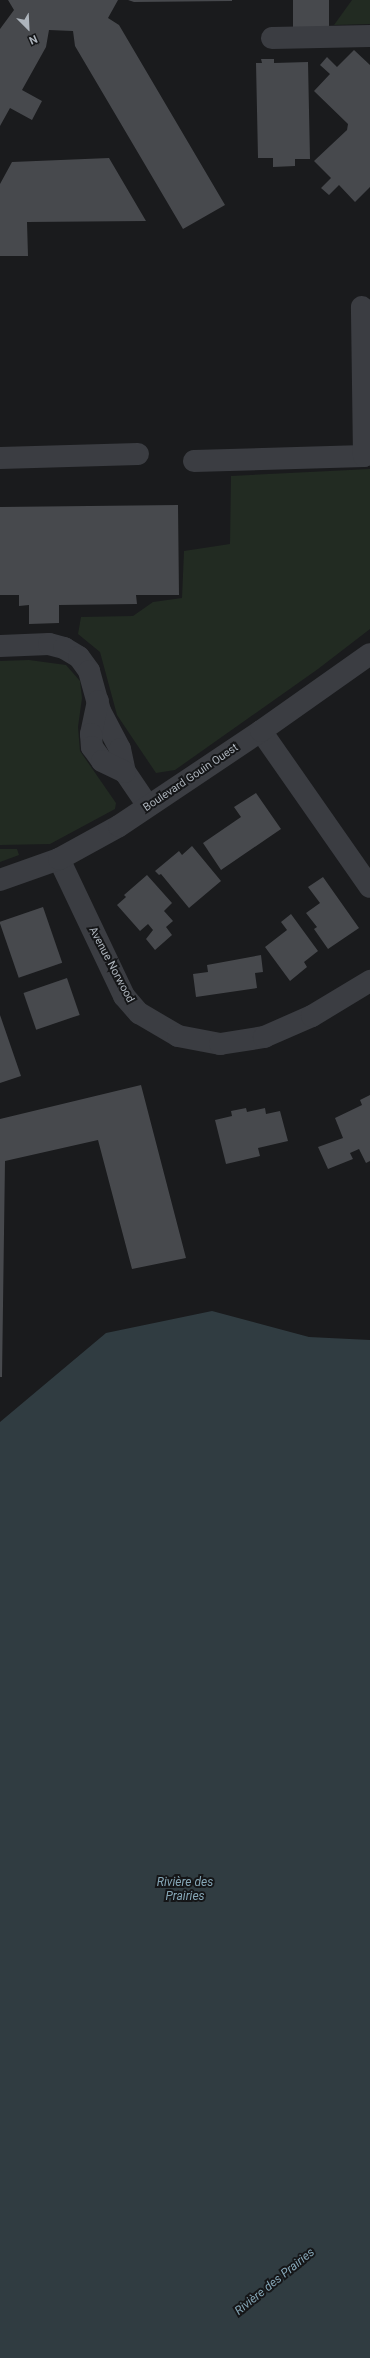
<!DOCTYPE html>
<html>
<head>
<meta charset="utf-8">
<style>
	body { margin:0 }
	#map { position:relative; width:370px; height:2358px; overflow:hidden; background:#1a1b1d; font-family:Roboto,sans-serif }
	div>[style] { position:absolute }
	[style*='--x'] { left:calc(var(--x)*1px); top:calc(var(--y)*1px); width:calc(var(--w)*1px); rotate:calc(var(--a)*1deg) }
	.green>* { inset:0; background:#222b22 }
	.water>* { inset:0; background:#303c41 }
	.building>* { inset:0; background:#47494d; transform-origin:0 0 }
	.minor>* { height:22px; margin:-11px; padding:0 11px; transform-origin:11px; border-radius:11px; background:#3b3d42 }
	span { translate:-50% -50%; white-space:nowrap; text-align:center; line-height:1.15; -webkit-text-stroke:4px #151618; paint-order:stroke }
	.street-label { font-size:11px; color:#adb4bc }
	.water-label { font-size:12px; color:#85a6b6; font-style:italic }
	.north { position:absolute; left:8px; top:8px; width:40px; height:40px; -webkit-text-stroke:3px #151618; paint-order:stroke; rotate:156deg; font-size:11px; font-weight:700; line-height:16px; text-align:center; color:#adb4bc }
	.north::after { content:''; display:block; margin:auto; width:14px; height:18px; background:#adb4bc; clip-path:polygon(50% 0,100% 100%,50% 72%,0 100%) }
</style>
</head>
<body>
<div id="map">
	<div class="green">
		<div style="clip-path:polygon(352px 0,370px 0,370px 24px,334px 25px)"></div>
		<div style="clip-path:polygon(370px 469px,370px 629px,318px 669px,175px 770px,156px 773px,117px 715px,100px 652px,78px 634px,81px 617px,133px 616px,153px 602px,182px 598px,184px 551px,230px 544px,231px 476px)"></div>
		<div style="clip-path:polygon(29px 660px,66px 665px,80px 681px,82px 698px,78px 727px,80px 751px,116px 803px,115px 809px,50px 844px,0 845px,0 661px)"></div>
		<div style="clip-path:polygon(0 849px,17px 849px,19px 855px,0 862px)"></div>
	</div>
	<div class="water">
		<div style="clip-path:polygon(212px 1311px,309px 1337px,370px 1340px,370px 2358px,0 2358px,0 1422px,106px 1333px)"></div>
	</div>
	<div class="building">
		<div style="clip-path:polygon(8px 0,118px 0,108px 18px,119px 25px,225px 205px,183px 229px,75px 46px,73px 31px,49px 30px,46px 47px,22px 90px,42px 101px,32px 120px,10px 108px,0 126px,0 29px,14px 10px)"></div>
		<div style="clip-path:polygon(128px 0,232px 0,232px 1px,134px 2px)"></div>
		<div style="left:293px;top:0;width:36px;height:27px"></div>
		<div style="clip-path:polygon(354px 50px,370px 65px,370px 187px,355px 202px,339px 185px,329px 195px,321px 188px,331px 178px,314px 161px,347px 130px,348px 124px,314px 91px,330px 74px,320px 65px,327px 57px,337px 67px)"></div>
		<div style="clip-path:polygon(261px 59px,274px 59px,274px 63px,308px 62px,310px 159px,295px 159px,295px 166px,273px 167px,273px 158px,258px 158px,256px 63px,262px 63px)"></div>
		<div style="clip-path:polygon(109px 158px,146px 221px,27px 222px,28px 256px,0 256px,0 184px,12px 162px)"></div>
		<div style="clip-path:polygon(178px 505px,179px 595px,136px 595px,137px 604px,59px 605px,59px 623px,29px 624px,29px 605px,19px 606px,19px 595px,0 595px,0 507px)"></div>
		<div style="clip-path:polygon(256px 793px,281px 829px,221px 870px,203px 843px,241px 817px,234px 807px)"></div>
		<div style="clip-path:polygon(192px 846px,221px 881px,189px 908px,161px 874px,159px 875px,155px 871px,179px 851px,182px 855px)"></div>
		<div style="clip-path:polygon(147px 875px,172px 903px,164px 911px,173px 921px,166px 927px,172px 935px,155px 950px,146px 939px,153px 930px,148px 924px,140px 931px,117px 905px,126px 897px,124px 895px)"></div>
		<div style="clip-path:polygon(323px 877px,359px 928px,328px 949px,314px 929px,317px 927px,306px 913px,320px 903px,308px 887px)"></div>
		<div style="left:43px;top:907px;width:59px;height:46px;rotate:71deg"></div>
		<div style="clip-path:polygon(291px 914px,318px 951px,304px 962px,307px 967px,290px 981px,265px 947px,287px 930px,281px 922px)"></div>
		<div style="clip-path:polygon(261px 955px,263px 972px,255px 973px,257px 988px,196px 997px,193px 974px,208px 972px,207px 965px)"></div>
		<div style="left:67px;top:978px;width:39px;height:46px;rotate:71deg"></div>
		<div style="clip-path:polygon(0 1015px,21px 1076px,0 1083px)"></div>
		<div style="clip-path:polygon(141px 1085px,186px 1258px,132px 1269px,98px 1140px,5px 1161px,2px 1377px,0 1377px,0 1119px)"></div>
		<div style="clip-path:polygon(370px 1095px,370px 1161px,366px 1163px,359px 1149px,350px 1153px,353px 1159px,328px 1169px,318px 1147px,343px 1138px,335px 1118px,362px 1105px,360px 1100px)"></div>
		<div style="clip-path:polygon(246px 1108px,247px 1112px,265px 1108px,266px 1114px,280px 1111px,288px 1141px,258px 1148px,260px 1156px,226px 1164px,215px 1120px,232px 1116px,231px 1111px)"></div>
	</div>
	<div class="minor">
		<div style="--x:272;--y:38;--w:98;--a:-1.2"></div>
		<div style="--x:0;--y:458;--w:138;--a:-1.7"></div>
		<div style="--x:194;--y:461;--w:170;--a:-1.7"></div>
		<div style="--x:364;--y:456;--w:149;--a:-90.8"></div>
		<div style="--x:0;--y:646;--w:49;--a:-2.3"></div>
		<div style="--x:49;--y:644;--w:16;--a:15"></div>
		<div style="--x:64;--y:648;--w:17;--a:31"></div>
		<div style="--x:79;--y:657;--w:17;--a:54"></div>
		<div style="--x:89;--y:671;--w:41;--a:74.6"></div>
		<div style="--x:100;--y:711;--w:43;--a:62.2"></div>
		<div style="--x:120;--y:749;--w:24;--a:78"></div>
		<div style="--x:125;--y:772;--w:41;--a:55.9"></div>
		<div style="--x:98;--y:701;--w:34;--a:102"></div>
		<div style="--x:91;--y:734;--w:13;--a:86"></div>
		<div style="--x:92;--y:747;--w:17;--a:54"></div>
		<div style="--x:102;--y:761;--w:25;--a:26"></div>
		<div style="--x:261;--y:731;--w:190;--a:55.1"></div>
		<div style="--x:59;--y:859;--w:152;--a:64.6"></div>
		<div style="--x:124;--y:996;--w:23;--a:49"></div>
		<div style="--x:139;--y:1013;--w:45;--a:30.5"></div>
		<div style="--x:178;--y:1036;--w:43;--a:10.8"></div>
		<div style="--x:220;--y:1044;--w:45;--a:-9"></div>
		<div style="--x:264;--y:1037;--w:52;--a:-23.6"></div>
		<div style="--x:312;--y:1016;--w:68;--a:-31.1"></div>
		<div style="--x:0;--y:880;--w:63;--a:-19.6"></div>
		<div style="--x:59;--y:859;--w:68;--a:-28.8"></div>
		<div style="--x:119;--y:826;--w:171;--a:-33.8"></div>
		<div style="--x:261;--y:731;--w:133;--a:-35.2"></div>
	</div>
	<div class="street-label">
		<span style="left:191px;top:778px;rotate:-34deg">Boulevard Gouin Ouest</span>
		<span style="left:111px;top:965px;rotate:62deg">Avenue Norwood</span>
	</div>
	<div class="water-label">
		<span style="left:185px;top:1890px">Rivière des<br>Prairies</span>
		<span style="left:275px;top:2282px;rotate:-39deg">Rivière des Prairies</span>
	</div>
	<div class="north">N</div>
</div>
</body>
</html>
